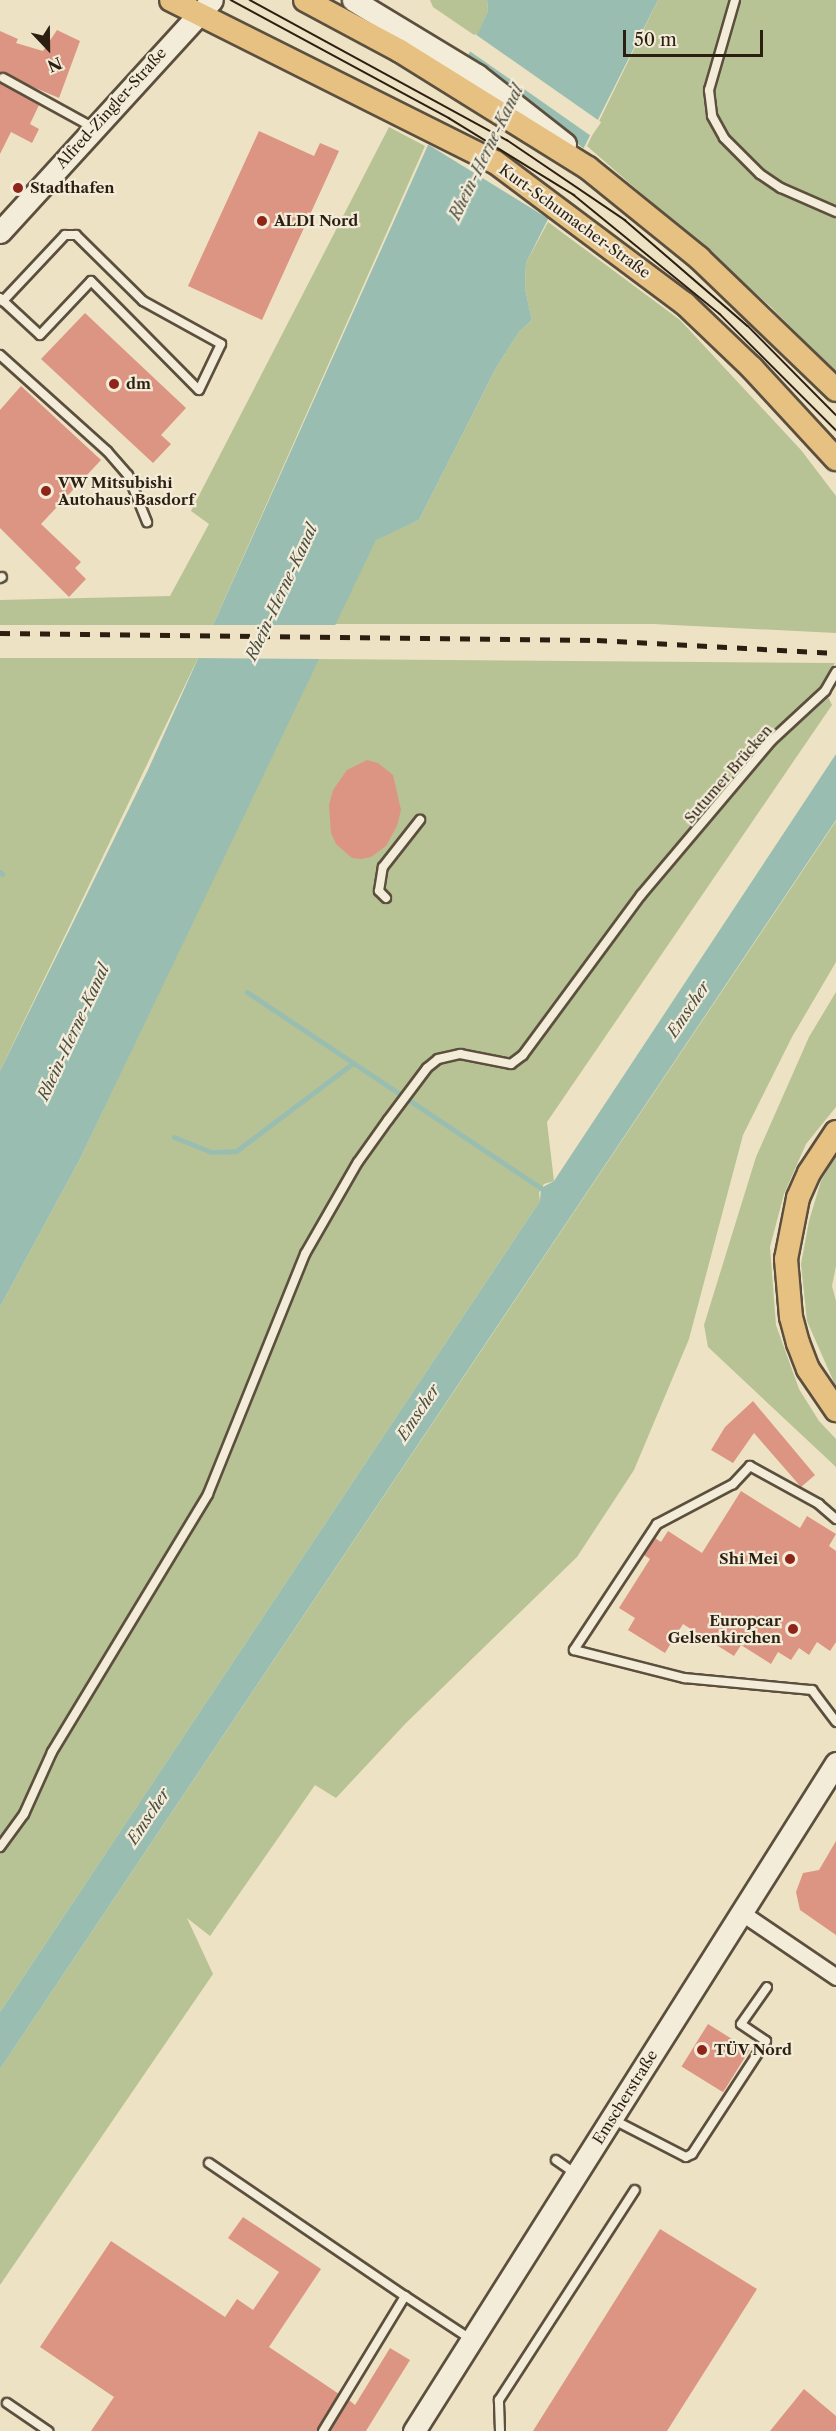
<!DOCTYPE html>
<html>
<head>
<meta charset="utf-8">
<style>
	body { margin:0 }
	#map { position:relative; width:836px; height:2431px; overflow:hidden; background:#ede2c3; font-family:"Libre Caslon Text",serif }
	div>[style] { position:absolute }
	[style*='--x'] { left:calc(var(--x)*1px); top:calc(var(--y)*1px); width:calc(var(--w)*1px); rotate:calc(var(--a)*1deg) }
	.green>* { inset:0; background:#b7c394 }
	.water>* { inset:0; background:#99beb1 }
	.pier>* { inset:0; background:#ede2c3; transform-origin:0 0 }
	.stream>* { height:5px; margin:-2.5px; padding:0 2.5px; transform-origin:2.5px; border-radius:2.5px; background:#99beb1 }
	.building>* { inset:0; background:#dd9583; transform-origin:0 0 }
	.roads { filter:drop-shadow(2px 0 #5c4f3e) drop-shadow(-2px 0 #5c4f3e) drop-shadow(0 2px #5c4f3e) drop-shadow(0 -2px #5c4f3e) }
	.lane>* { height:8px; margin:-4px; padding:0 4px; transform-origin:4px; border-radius:4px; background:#f3ecd8 }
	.street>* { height:15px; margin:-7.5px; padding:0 7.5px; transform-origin:7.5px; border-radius:7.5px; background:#f3ecd8 }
	.secondary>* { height:21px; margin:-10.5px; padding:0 10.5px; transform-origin:10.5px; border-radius:10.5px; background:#f3ecd8 }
	.primary>* { height:22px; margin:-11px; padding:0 11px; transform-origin:11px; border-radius:11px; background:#e6c182 }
	.tram>* { height:1.5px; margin:-0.75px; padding:0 0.75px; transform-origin:0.75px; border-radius:0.75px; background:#2c1e11 }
	.rail>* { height:4.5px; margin-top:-2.25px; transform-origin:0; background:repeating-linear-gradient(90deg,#2c1e11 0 10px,transparent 0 20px) }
	.dots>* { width:16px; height:16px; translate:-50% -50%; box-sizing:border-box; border:3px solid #f3ecd8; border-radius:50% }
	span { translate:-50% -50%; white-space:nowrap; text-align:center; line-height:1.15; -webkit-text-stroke:4.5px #f3ecd8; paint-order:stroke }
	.street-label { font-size:15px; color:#2c1e11 }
	.poi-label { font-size:15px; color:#2c1e11; font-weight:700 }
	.left { translate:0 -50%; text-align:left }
	.right { translate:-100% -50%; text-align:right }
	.water-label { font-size:16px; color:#4d4e41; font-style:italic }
	.north { position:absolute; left:18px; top:18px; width:60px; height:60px; -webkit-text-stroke:4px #f3ecd8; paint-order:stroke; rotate:158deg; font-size:16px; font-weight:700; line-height:24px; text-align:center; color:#2c1e11 }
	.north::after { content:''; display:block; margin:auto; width:21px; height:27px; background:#2c1e11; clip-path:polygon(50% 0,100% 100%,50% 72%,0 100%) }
	.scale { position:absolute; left:623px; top:30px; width:140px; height:27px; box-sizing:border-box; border:3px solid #2c1e11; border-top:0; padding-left:8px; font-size:18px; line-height:21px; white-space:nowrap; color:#2c1e11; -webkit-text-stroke:4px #f3ecd8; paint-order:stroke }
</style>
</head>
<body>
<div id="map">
	<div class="green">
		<div style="clip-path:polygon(430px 0,487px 0,488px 11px,477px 37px,433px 7px)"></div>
		<div style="clip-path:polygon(658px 0,836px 0,836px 373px,770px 306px,587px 146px)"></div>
		<div style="clip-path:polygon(389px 127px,425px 146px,213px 625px,0 625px,0 600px,170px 596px,209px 524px,191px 511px)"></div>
		<div style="clip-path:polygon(548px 222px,680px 320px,801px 450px,836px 496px,836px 633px,653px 624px,334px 624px,376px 539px,419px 520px,496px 368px,519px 332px,532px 320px,525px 289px,526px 263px)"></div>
		<div style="clip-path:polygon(0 658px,198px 658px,0 1071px)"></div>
		<div style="clip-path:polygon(317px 659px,835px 663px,823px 686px,832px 705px,547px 1122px,554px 1181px,544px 1184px,539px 1193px,540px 1201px,0 2012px,0 1307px,80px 1159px)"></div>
		<div style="clip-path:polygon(836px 821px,836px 962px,792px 1037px,743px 1135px,689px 1339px,634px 1470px,577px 1557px,406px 1723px,336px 1798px,315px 1785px,210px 1936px,187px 1918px,213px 1974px,0 2285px,0 2069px)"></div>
		<div style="clip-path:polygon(836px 992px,836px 1107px,806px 1144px,784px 1194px,770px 1247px,776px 1325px,799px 1389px,819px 1421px,836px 1439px,836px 1467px,708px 1347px,704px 1325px,756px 1157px,809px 1037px)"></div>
		<div style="clip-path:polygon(836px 1155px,836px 1266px,832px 1286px,836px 1301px,836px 1387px,807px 1321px,801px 1264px,809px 1221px,821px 1181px)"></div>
	</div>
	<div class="water">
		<div style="clip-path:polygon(487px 0,658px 0,526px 263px,525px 289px,532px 320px,519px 332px,496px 368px,419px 520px,376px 540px,80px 1159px,0 1307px,0 1071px,148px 770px,488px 11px)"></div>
		<div style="clip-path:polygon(836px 754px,836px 820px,0 2069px,0 2012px,540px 1201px,541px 1188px,554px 1181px)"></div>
	</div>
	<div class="pier">
		<div style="left:475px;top:34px;width:154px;height:17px;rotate:35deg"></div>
		<div style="clip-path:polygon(465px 56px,587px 151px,552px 221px,424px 142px)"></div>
		<div style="clip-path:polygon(210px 625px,337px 625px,321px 659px,195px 658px)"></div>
	</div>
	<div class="stream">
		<div style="--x:0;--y:872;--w:3;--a:45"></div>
		<div style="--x:247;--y:992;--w:353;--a:33.7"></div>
		<div style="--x:174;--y:1137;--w:40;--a:22"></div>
		<div style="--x:211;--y:1152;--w:25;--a:-2"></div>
		<div style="--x:236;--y:1151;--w:146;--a:-36.9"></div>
	</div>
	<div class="building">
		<div style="clip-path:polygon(57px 30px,80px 41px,59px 98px,0 73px,0 31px,18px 39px,16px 43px,43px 51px)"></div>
		<div style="clip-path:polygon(0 83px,39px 105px,30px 124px,39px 129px,32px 143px,11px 132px,0 154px)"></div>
		<div style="clip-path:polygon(259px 131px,314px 156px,320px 143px,339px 151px,262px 320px,188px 286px)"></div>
		<div style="clip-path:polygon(85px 313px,186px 408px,161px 435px,171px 444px,153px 463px,41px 359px)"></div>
		<div style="clip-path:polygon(21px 386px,101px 460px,41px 524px,81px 562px,75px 568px,86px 579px,69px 597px,0 528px,0 410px)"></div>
		<div style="clip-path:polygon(367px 760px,378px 763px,393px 775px,401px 810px,397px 826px,386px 846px,371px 857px,361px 859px,352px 858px,336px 844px,331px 833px,329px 805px,333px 790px,347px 770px)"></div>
		<div style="clip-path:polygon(753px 1401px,815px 1475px,801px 1487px,754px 1433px,733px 1463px,711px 1450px,725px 1427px)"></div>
		<div style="clip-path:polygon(741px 1491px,800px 1528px,807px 1516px,836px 1534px,829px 1546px,836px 1551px,836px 1642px,830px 1651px,817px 1642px,809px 1655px,799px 1648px,791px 1660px,778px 1652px,771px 1664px,741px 1645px,734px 1656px,683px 1624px,665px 1653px,628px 1630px,635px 1618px,619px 1608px,650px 1559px,644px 1555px,655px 1538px,661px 1542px,668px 1531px,702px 1553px)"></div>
		<div style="clip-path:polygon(836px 1841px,836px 1935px,800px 1910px,796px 1892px,803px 1873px,819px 1870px)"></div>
		<div style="left:708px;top:2024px;width:49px;height:50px;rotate:32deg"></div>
		<div style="clip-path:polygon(243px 2217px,321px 2269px,269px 2347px,339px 2394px,317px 2431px,91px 2431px,114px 2397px,40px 2347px,111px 2241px,225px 2317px,237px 2299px,253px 2310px,279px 2272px,228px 2238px)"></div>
		<div style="clip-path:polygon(660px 2229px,757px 2289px,667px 2431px,533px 2431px)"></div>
		<div style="clip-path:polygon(390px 2348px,410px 2360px,366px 2431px,330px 2431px,349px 2400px,355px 2405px)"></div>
		<div style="clip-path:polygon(804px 2389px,836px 2416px,836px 2431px,770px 2431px)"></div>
	</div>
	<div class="roads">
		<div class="lane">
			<div style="--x:735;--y:0;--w:94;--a:106.1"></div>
			<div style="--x:709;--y:90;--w:26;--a:83"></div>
			<div style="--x:712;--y:116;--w:25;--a:61"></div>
			<div style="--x:724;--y:138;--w:51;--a:45"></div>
			<div style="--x:760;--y:174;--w:25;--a:34"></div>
			<div style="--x:781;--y:188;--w:60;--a:23.6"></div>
			<div style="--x:3;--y:78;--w:102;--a:28.8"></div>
			<div style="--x:0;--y:298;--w:54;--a:42.8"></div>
			<div style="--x:40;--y:335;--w:74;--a:-46.6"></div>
			<div style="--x:91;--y:281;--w:153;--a:45.3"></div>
			<div style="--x:199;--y:390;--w:51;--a:-64.4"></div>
			<div style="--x:221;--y:344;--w:89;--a:-151.1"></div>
			<div style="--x:143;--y:301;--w:94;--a:-135.4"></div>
			<div style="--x:76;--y:235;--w:11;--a:180"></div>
			<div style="--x:65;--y:235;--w:91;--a:133.2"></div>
			<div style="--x:0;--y:355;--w:144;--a:41.9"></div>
			<div style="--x:107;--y:451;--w:32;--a:49"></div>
			<div style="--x:128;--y:475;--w:51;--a:68"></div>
			<div style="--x:0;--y:578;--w:2;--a:-27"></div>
			<div style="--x:386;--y:898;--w:10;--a:-135"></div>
			<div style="--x:379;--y:891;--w:24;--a:-81"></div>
			<div style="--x:383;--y:867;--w:60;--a:-51.8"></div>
			<div style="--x:836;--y:1519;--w:23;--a:-139"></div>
			<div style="--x:819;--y:1504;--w:79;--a:-151.2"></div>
			<div style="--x:750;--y:1466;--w:25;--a:133"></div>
			<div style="--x:733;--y:1484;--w:86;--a:152.2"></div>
			<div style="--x:657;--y:1524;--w:151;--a:123.4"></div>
			<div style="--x:574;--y:1650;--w:114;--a:14.3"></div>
			<div style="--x:684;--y:1678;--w:129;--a:5.4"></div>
			<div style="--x:812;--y:1690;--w:40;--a:53"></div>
			<div style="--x:0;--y:1847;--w:41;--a:-54"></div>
			<div style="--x:24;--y:1814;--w:68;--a:-65.7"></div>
			<div style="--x:52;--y:1752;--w:301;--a:-58.8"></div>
			<div style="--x:208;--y:1494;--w:259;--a:-68"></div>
			<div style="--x:305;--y:1254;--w:106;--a:-60.1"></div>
			<div style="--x:358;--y:1162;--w:52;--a:-54.5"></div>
			<div style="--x:388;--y:1120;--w:65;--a:-53.1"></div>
			<div style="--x:427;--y:1068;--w:14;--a:-39"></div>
			<div style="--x:438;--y:1059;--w:23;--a:-13"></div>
			<div style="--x:460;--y:1054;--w:52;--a:11.1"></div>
			<div style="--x:511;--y:1064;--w:15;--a:-37"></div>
			<div style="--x:523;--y:1055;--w:199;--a:-53.6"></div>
			<div style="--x:641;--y:895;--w:202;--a:-49.8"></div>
			<div style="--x:771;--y:741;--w:74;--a:-42.8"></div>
			<div style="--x:825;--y:691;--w:22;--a:-60"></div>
			<div style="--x:612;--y:2119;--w:83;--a:27.2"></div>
			<div style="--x:686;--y:2157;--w:7;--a:-27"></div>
			<div style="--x:692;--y:2154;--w:135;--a:-56.8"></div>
			<div style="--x:766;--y:2041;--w:30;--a:-146"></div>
			<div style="--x:741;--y:2024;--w:45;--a:-54.9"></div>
			<div style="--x:556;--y:2160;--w:24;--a:35"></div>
			<div style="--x:209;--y:2163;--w:237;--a:34.2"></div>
			<div style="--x:7;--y:2403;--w:50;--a:34.3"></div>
			<div style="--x:323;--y:2431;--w:158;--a:-58.7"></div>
			<div style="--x:405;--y:2296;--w:77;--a:33.3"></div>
			<div style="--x:500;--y:2431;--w:31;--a:-92"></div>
			<div style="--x:499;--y:2400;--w:250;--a:-57.1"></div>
		</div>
		<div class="street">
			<div style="--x:742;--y:1913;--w:114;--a:34.2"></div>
		</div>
		<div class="secondary">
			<div style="--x:353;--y:0;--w:145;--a:31.2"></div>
			<div style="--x:477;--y:75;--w:112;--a:38.1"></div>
			<div style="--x:0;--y:232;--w:314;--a:-47.6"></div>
			<div style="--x:414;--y:2431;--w:790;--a:-57.72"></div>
		</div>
		<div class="primary">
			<div style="--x:171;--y:0;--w:362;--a:26.6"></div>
			<div style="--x:495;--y:162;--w:237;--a:36.8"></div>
			<div style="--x:685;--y:304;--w:93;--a:43.7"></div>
			<div style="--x:752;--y:368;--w:124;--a:47.3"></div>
			<div style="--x:305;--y:0;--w:108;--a:28.2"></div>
			<div style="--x:400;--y:51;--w:221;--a:31.9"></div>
			<div style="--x:588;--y:168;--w:143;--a:39"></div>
			<div style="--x:699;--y:258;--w:190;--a:43.9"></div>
			<div style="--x:836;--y:1132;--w:49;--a:123.4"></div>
			<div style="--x:809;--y:1173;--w:27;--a:114"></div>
			<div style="--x:798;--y:1198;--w:62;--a:101.1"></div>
			<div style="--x:786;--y:1259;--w:58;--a:85.1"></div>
			<div style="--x:791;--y:1317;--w:27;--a:75"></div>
			<div style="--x:798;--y:1343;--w:28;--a:69"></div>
			<div style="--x:808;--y:1369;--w:50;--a:55.7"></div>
		</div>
	</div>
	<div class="tram">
		<div style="--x:231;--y:0;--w:248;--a:28.4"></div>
		<div style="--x:449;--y:118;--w:147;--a:31.6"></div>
		<div style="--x:574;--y:195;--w:188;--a:39.2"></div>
		<div style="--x:720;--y:314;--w:164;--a:45"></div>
		<div style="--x:250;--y:0;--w:293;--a:28.6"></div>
		<div style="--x:507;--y:140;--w:143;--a:34.1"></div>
		<div style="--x:625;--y:220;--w:162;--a:40.8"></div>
		<div style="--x:748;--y:326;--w:125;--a:45.3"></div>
	</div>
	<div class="rail">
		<div style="--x:0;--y:633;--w:597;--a:0.67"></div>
		<div style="--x:597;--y:640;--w:239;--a:3.1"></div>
	</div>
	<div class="dots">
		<div style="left:18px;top:188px;background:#8f2418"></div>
		<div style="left:262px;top:221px;background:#8f2418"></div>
		<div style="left:114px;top:384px;background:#8f2418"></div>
		<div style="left:46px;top:491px;background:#8f2418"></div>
		<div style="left:790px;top:1559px;background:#8f2418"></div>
		<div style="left:793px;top:1629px;background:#8f2418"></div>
		<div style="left:702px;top:2050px;background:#8f2418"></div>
	</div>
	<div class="street-label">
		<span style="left:111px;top:108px;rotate:-48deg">Alfred-Zingler-Straße</span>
		<span style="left:575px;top:221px;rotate:36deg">Kurt-Schumacher-Straße</span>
		<span style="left:728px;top:774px;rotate:-49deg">Sutumer Brücken</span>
		<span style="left:625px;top:2097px;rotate:-58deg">Emscherstraße</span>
	</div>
	<div class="poi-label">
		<span class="left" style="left:30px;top:188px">Stadthafen</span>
		<span class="left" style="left:274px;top:221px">ALDI Nord</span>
		<span class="left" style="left:126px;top:384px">dm</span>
		<span class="left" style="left:58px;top:491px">VW Mitsubishi<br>Autohaus Basdorf</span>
		<span class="right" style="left:778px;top:1559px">Shi Mei</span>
		<span class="right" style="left:781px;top:1629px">Europcar<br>Gelsenkirchen</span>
		<span class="left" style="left:714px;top:2050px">TÜV Nord</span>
	</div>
	<div class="water-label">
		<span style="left:486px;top:152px;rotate:-64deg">Rhein-Herne-Kanal</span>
		<span style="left:281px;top:592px;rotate:-65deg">Rhein-Herne-Kanal</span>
		<span style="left:688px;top:1009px;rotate:-56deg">Emscher</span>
		<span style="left:73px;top:1032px;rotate:-65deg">Rhein-Herne-Kanal</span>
		<span style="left:418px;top:1412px;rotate:-56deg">Emscher</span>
		<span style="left:148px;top:1816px;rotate:-56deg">Emscher</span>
	</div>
	<div class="north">N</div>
	<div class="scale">50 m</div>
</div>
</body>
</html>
